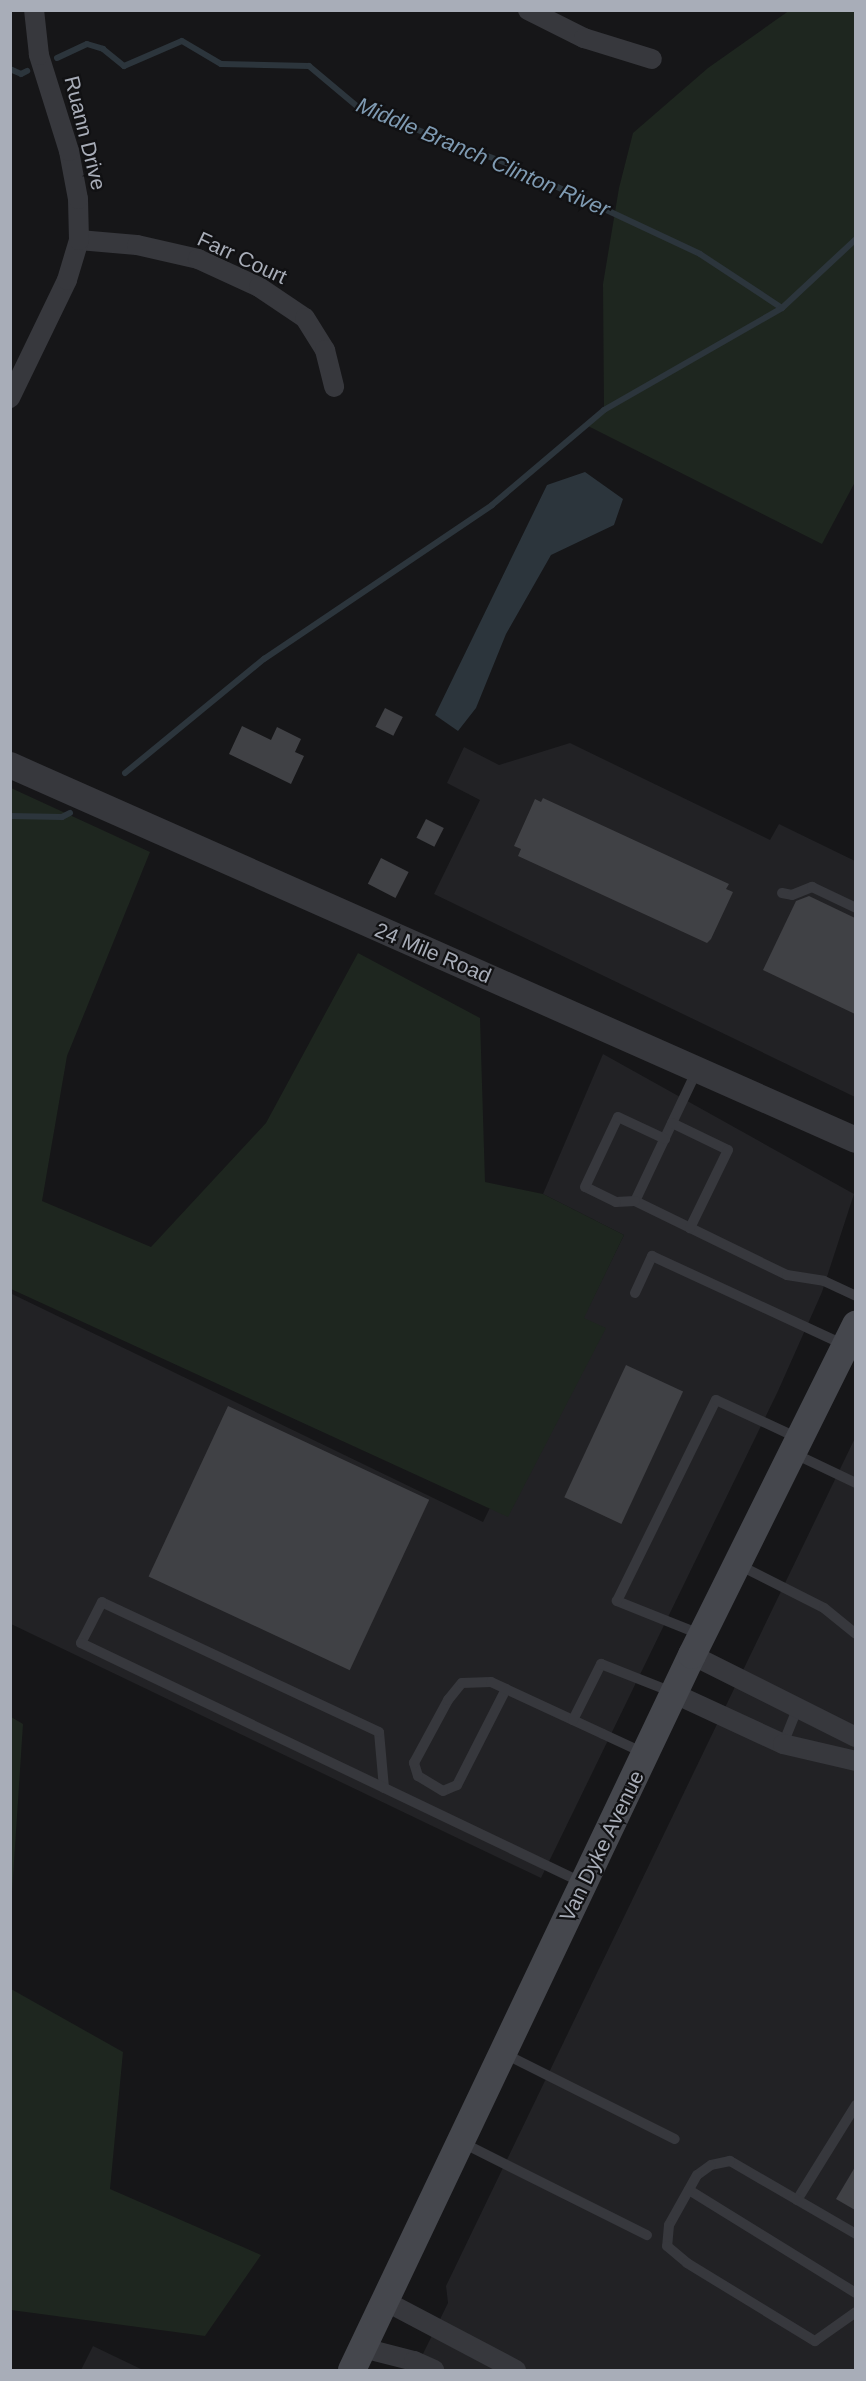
<!DOCTYPE html>
<html>
<head>
<meta charset="utf-8">
<style>
	body { margin:0 }
	#map { position:relative; width:866px; height:2381px; overflow:hidden; background:#161618; font-family:Helvetica,sans-serif }
	div>[style] { position:absolute }
	[style*='--x'] { left:calc(var(--x)*1px); top:calc(var(--y)*1px); width:calc(var(--w)*1px); rotate:calc(var(--a)*1deg) }
	.built>* { inset:0; background:#222225 }
	.green>* { inset:0; background:#1e261f }
	.water>* { inset:0; background:#2c353c }
	.stream>* { height:6px; margin:-3px; padding:0 3px; transform-origin:3px; border-radius:3px; background:#2c353c }
	.building>* { inset:0; background:#404145; transform-origin:0 0 }
	.service>* { height:10px; margin:-5px; padding:0 5px; transform-origin:5px; border-radius:5px; background:#37383d }
	.minor>* { height:20px; margin:-10px; padding:0 10px; transform-origin:10px; border-radius:10px; background:#37383d }
	.tertiary>* { height:26px; margin:-13px; padding:0 13px; transform-origin:13px; border-radius:13px; background:#37383d }
	.secondary>* { height:28px; margin:-14px; padding:0 14px; transform-origin:14px; border-radius:14px; background:#45474d }
	span { translate:-50% -50%; white-space:nowrap; text-align:center; line-height:1.15; -webkit-text-stroke:4.5px #111113; paint-order:stroke }
	.street-label { font-size:21px; color:#a8adb8 }
	.water-label { font-size:22px; color:#7f9bb3; font-style:italic }
	.frame { position:absolute; inset:0; border:12px solid #a8adb8; pointer-events:none }
</style>
</head>
<body>
<div id="map">
	<div class="built">
		<div style="clip-path:polygon(570px 743px,770px 840px,779px 824px,855px 861px,855px 1097px,434px 894px,480px 800px,447px 783px,464px 747px,499px 765px)"></div>
		<div style="clip-path:polygon(603px 1054px,854px 1194px,822px 1292px,778px 1391px,541px 1878px,11px 1624px,10px 1293px,483px 1522px,624px 1235px,543px 1194px)"></div>
		<div style="clip-path:polygon(855px 1438px,855px 2370px,415px 2370px,448px 2303px,446px 2286px)"></div>
		<div style="clip-path:polygon(93px 2346px,143px 2370px,81px 2370px)"></div>
	</div>
	<div class="green">
		<div style="clip-path:polygon(790px 10px,855px 11px,855px 482px,822px 544px,586px 425px,604px 410px,603px 284px,619px 188px,633px 133px,708px 68px)"></div>
		<div style="clip-path:polygon(11px 788px,150px 852px,67px 1056px,42px 1201px,151px 1247px,266px 1123px,358px 953px,480px 1018px,485px 1182px,543px 1194px,624px 1235px,584px 1318px,606px 1328px,508px 1517px,11px 1289px)"></div>
		<div style="clip-path:polygon(11px 1717px,23px 1724px,11px 1908px)"></div>
		<div style="clip-path:polygon(11px 1989px,123px 2052px,110px 2189px,261px 2255px,205px 2336px,11px 2310px)"></div>
	</div>
	<div class="water">
		<div style="clip-path:polygon(585px 472px,623px 499px,614px 525px,551px 555px,506px 634px,476px 708px,458px 731px,435px 715px,547px 485px)"></div>
	</div>
	<div class="stream">
		<div style="--x:57;--y:58;--w:33;--a:-25"></div>
		<div style="--x:87;--y:44;--w:17;--a:17"></div>
		<div style="--x:103;--y:49;--w:27;--a:39"></div>
		<div style="--x:124;--y:66;--w:63;--a:-23.3"></div>
		<div style="--x:182;--y:41;--w:45;--a:30.5"></div>
		<div style="--x:221;--y:64;--w:88;--a:1.3"></div>
		<div style="--x:309;--y:66;--w:65;--a:40"></div>
		<div style="--x:359;--y:108;--w:157;--a:20.5"></div>
		<div style="--x:506;--y:163;--w:214;--a:25.1"></div>
		<div style="--x:700;--y:254;--w:98;--a:33.4"></div>
		<div style="--x:10;--y:69;--w:12;--a:24"></div>
		<div style="--x:21;--y:74;--w:7;--a:-27"></div>
		<div style="--x:125;--y:773;--w:180;--a:-39.4"></div>
		<div style="--x:264;--y:659;--w:275;--a:-34"></div>
		<div style="--x:492;--y:505;--w:147;--a:-40.3"></div>
		<div style="--x:604;--y:410;--w:205;--a:-29.8"></div>
		<div style="--x:782;--y:308;--w:101;--a:-43"></div>
		<div style="--x:10;--y:816;--w:52;--a:1.1"></div>
		<div style="--x:62;--y:817;--w:9;--a:-27"></div>
	</div>
	<div class="building">
		<div style="left:385px;top:708px;width:20px;height:21px;rotate:27deg"></div>
		<div style="clip-path:polygon(242px 726px,271px 740px,277px 727px,301px 739px,295px 752px,304px 756px,291px 784px,229px 754px)"></div>
		<div style="clip-path:polygon(543px 798px,729px 884px,726px 889px,733px 892px,711px 939px,707px 943px,518px 856px,521px 849px,514px 846px,535px 799px,541px 802px)"></div>
		<div style="left:426px;top:819px;width:20px;height:21px;rotate:27deg"></div>
		<div style="left:381px;top:858px;width:31px;height:29px;rotate:27deg"></div>
		<div style="clip-path:polygon(809px 896px,855px 918px,855px 1014px,763px 970px,796px 901px)"></div>
		<div style="left:626px;top:1365px;width:63px;height:146px;rotate:25deg"></div>
		<div style="left:228px;top:1406px;width:222px;height:188px;rotate:25deg"></div>
		<div style="clip-path:polygon(855px 2167px,855px 2210px,836px 2199px)"></div>
	</div>
	<div class="service">
		<div style="--x:782;--y:893;--w:10;--a:11"></div>
		<div style="--x:792;--y:895;--w:22;--a:-22"></div>
		<div style="--x:812;--y:887;--w:49;--a:25.5"></div>
		<div style="--x:698;--y:1068;--w:147;--a:115.3"></div>
		<div style="--x:635;--y:1201;--w:169;--a:26"></div>
		<div style="--x:787;--y:1275;--w:37;--a:9"></div>
		<div style="--x:824;--y:1281;--w:35;--a:25"></div>
		<div style="--x:672;--y:1123;--w:62;--a:25.7"></div>
		<div style="--x:728;--y:1150;--w:87;--a:116"></div>
		<div style="--x:635;--y:1201;--w:19;--a:177"></div>
		<div style="--x:616;--y:1202;--w:34;--a:-154"></div>
		<div style="--x:585;--y:1187;--w:77;--a:-64.8"></div>
		<div style="--x:618;--y:1117;--w:52;--a:25.1"></div>
		<div style="--x:635;--y:1293;--w:41;--a:-65.3"></div>
		<div style="--x:652;--y:1256;--w:213;--a:24.8"></div>
		<div style="--x:795;--y:1454;--w:68;--a:25.4"></div>
		<div style="--x:737;--y:1564;--w:97;--a:26.8"></div>
		<div style="--x:824;--y:1608;--w:41;--a:39.1"></div>
		<div style="--x:702;--y:1635;--w:92;--a:-158.2"></div>
		<div style="--x:617;--y:1601;--w:224;--a:-63.8"></div>
		<div style="--x:716;--y:1400;--w:90;--a:24.9"></div>
		<div style="--x:506;--y:1689;--w:108;--a:117"></div>
		<div style="--x:457;--y:1785;--w:15;--a:157"></div>
		<div style="--x:443;--y:1791;--w:29;--a:-149"></div>
		<div style="--x:418;--y:1776;--w:14;--a:-107"></div>
		<div style="--x:414;--y:1763;--w:72;--a:-61.6"></div>
		<div style="--x:448;--y:1700;--w:22;--a:-51"></div>
		<div style="--x:462;--y:1683;--w:29;--a:-2"></div>
		<div style="--x:491;--y:1682;--w:123;--a:24.9"></div>
		<div style="--x:603;--y:1734;--w:47;--a:24.9"></div>
		<div style="--x:573;--y:1720;--w:63;--a:-63.4"></div>
		<div style="--x:601;--y:1664;--w:76;--a:21.5"></div>
		<div style="--x:783;--y:1744;--w:40;--a:-68"></div>
		<div style="--x:384;--y:1788;--w:56;--a:-95.1"></div>
		<div style="--x:379;--y:1732;--w:306;--a:-154.9"></div>
		<div style="--x:102;--y:1602;--w:46;--a:117.1"></div>
		<div style="--x:81;--y:1643;--w:556;--a:25.55"></div>
		<div style="--x:503;--y:2053;--w:192;--a:26.6"></div>
		<div style="--x:461;--y:2142;--w:208;--a:26.6"></div>
		<div style="--x:689;--y:2190;--w:196;--a:31.7"></div>
		<div style="--x:797;--y:2200;--w:112;--a:-58.2"></div>
		<div style="--x:856;--y:2234;--w:146;--a:-149.9"></div>
		<div style="--x:730;--y:2161;--w:19;--a:168"></div>
		<div style="--x:711;--y:2165;--w:17;--a:144"></div>
		<div style="--x:697;--y:2175;--w:57;--a:119.2"></div>
		<div style="--x:669;--y:2225;--w:21;--a:95"></div>
		<div style="--x:667;--y:2246;--w:26;--a:40"></div>
		<div style="--x:687;--y:2263;--w:150;--a:31.4"></div>
		<div style="--x:815;--y:2341;--w:50;--a:-35.3"></div>
	</div>
	<div class="minor">
		<div style="--x:528;--y:10;--w:63;--a:26.6"></div>
		<div style="--x:584;--y:38;--w:71;--a:17.2"></div>
		<div style="--x:79;--y:240;--w:58;--a:4.9"></div>
		<div style="--x:137;--y:245;--w:63;--a:12.9"></div>
		<div style="--x:198;--y:259;--w:67;--a:24.7"></div>
		<div style="--x:259;--y:287;--w:55;--a:34"></div>
		<div style="--x:305;--y:318;--w:38;--a:58"></div>
		<div style="--x:325;--y:350;--w:38;--a:76"></div>
		<div style="--x:10;--y:398;--w:131;--a:-64.2"></div>
		<div style="--x:67;--y:280;--w:42;--a:-73.3"></div>
		<div style="--x:79;--y:240;--w:41;--a:-91.4"></div>
		<div style="--x:78;--y:199;--w:49;--a:-100.6"></div>
		<div style="--x:69;--y:151;--w:101;--a:-107.4"></div>
		<div style="--x:39;--y:55;--w:45;--a:-96.3"></div>
		<div style="--x:692;--y:1655;--w:183;--a:26.6"></div>
		<div style="--x:675;--y:1694;--w:119;--a:24.8"></div>
		<div style="--x:783;--y:1744;--w:75;--a:13.1"></div>
		<div style="--x:385;--y:2301;--w:148;--a:27.8"></div>
		<div style="--x:363;--y:2348;--w:53;--a:14.3"></div>
		<div style="--x:414;--y:2361;--w:22;--a:24"></div>
	</div>
	<div class="tertiary">
		<div style="--x:10;--y:765;--w:925;--a:23.91"></div>
	</div>
	<div class="secondary">
		<div style="--x:352;--y:2370;--w:792;--a:-64.57"></div>
		<div style="--x:692;--y:1655;--w:369;--a:-63.6"></div>
	</div>
	<div class="street-label">
		<span style="left:85px;top:133px;rotate:76deg">Ruann Drive</span>
		<span style="left:242px;top:258px;rotate:25deg">Farr Court</span>
		<span style="left:433px;top:953px;rotate:23deg">24 Mile Road</span>
		<span style="left:602px;top:1846px;rotate:-64deg">Van Dyke Avenue</span>
	</div>
	<div class="water-label">
		<span style="left:483px;top:157px;rotate:23deg">Middle Branch Clinton River</span>
	</div>
	<div class="frame"></div>
</div>
</body>
</html>
